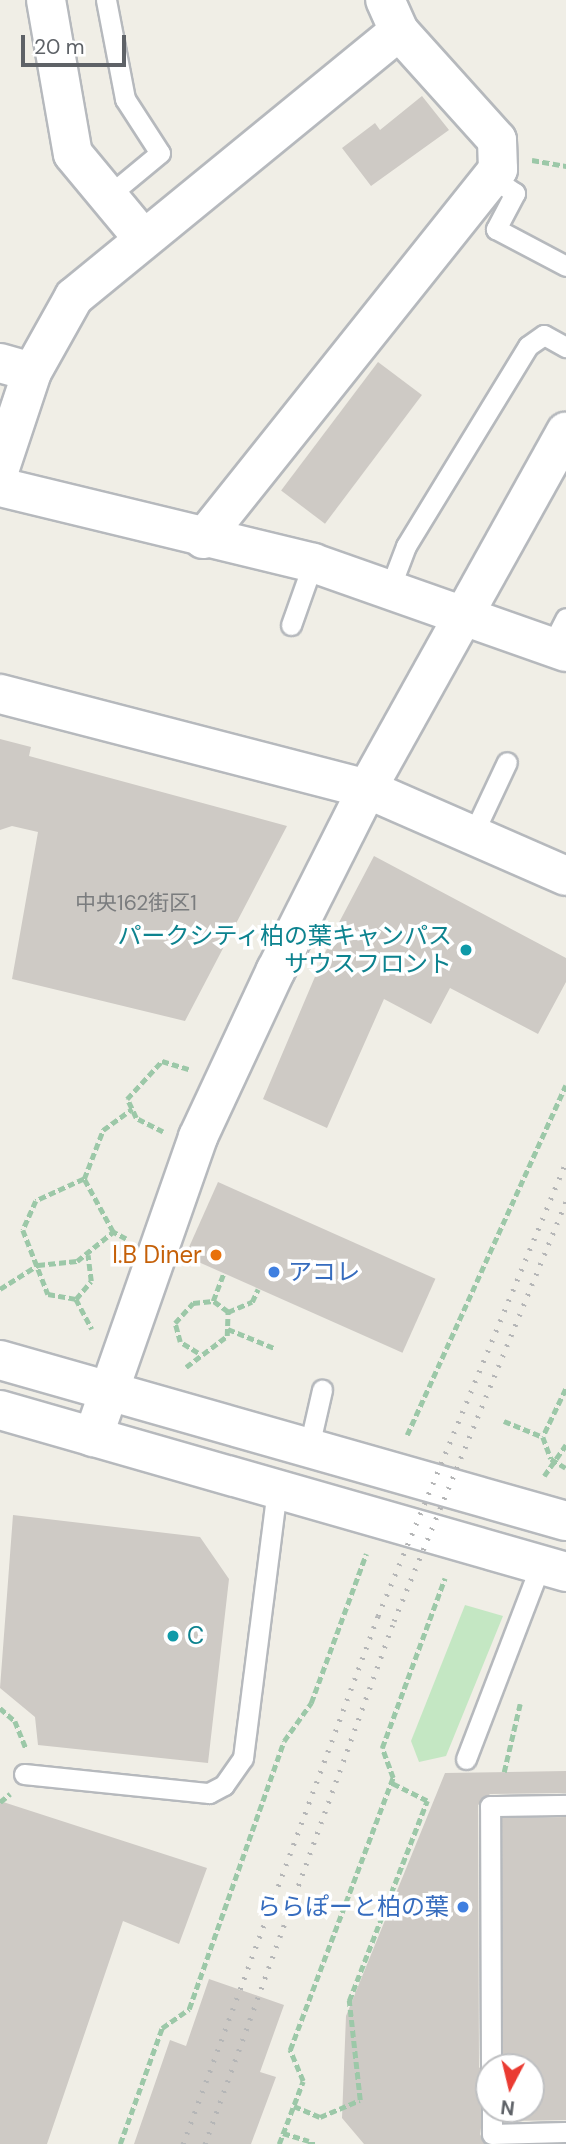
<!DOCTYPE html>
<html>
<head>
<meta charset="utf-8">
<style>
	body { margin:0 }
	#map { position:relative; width:566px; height:2144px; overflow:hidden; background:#f0eee6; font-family:"DM Sans","Noto Sans JP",sans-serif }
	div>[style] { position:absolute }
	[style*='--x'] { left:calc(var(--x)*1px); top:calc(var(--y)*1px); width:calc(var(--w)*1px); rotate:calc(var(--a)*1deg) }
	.green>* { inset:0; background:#c4e7c3 }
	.building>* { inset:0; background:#cecac5; transform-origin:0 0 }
	.path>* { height:4.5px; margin-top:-2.25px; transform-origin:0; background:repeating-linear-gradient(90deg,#9cc8a8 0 7px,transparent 0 10.5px) }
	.roads { filter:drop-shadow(2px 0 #b6b9bd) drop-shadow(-2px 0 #b6b9bd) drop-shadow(0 2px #b6b9bd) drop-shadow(0 -2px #b6b9bd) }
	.lane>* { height:19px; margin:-9.5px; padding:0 9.5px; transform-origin:9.5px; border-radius:9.5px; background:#fff }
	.street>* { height:38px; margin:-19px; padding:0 19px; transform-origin:19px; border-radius:19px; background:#fff }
	.secondary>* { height:38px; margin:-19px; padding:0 19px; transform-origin:19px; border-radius:19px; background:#fff }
	.rail>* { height:5px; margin-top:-2.5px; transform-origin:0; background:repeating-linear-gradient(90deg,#b5b6b7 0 2px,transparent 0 11px) }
	.dots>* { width:19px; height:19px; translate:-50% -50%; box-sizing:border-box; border:4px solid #fff; border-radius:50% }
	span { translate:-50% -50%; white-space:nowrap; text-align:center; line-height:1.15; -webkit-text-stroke:7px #fff; paint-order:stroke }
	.number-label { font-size:21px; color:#7a7c7e }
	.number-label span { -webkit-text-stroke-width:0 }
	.culture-label { font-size:24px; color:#0d838f }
	.right { translate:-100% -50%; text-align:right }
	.left { translate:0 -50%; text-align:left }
	.food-label { font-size:24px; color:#c56008 }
	.shop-label { font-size:24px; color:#366cbe }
	.north { position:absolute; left:475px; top:2053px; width:70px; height:70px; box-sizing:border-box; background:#fff; border:2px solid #bfc0c2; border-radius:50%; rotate:187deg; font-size:19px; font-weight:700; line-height:28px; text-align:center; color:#5e6267 }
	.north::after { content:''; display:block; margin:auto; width:24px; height:32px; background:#ea3b32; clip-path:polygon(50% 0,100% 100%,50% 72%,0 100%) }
	.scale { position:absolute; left:21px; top:35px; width:105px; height:32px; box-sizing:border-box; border:4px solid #5e6267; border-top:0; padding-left:9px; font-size:21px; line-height:24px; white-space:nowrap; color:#5e6267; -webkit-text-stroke:5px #fff; paint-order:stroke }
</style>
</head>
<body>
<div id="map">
	<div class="green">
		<div style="clip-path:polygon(465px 1605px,503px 1616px,446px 1756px,419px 1762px,411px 1741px)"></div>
	</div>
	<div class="building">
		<div style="clip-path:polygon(422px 96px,449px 130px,371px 186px,342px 148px,375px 123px,380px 130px)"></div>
		<div style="left:378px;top:362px;width:55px;height:161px;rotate:37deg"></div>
		<div style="clip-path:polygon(0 739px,31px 747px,29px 756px,287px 826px,185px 1021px,12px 979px,38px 832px,12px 826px,0 830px)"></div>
		<div style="clip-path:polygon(374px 856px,566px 958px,566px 982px,538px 1034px,450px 988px,431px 1024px,384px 999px,327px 1128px,263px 1099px,334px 932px)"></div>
		<div style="left:218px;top:1182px;width:238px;height:81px;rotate:24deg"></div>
		<div style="clip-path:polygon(13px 1515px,200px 1537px,229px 1579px,208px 1763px,38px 1745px,35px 1717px,0 1688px)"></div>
		<div style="clip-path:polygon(566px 1771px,566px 1793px,490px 1794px,478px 1805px,479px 2067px,489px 2079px,480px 2134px,485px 2144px,364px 2144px,342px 2118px,346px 2016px,445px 1773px)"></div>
		<div style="clip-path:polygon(0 1801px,207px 1868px,179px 1944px,123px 1921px,47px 2144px,0 2144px)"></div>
		<div style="clip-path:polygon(566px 1817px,566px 2120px,504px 2121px,504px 2109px,531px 2109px,531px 2067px,503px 2067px,502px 1818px)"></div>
		<div style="clip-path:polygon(209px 1979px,284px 2005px,260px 2072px,276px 2077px,251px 2144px,134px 2144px,170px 2040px,186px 2046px)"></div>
	</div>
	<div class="path">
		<div style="--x:532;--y:160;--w:35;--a:10"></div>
		<div style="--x:163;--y:1132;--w:30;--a:-153"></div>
		<div style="--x:136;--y:1118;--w:21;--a:-115"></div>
		<div style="--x:127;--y:1099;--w:52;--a:-47.4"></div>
		<div style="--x:162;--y:1061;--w:28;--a:17"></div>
		<div style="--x:84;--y:1179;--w:53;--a:155.4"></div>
		<div style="--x:36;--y:1201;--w:32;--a:114"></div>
		<div style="--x:23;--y:1230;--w:69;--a:68.7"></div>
		<div style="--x:48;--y:1294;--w:28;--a:10"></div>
		<div style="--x:76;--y:1299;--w:34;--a:62"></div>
		<div style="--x:126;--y:1239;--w:15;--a:-152"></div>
		<div style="--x:113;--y:1232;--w:60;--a:-118.7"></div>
		<div style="--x:84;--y:1179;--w:53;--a:-68.8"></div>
		<div style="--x:103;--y:1130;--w:36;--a:-36"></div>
		<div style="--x:0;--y:1289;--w:45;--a:-32.3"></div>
		<div style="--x:38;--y:1265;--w:39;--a:-6"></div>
		<div style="--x:77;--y:1261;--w:46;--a:-38.9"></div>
		<div style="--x:76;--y:1299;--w:23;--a:-50"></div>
		<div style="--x:91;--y:1281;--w:26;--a:-97"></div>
		<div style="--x:228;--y:1312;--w:26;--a:-23"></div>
		<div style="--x:252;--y:1302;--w:14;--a:-65"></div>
		<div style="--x:228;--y:1329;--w:50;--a:22.4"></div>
		<div style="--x:198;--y:1353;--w:21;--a:-149"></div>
		<div style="--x:180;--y:1342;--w:20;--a:-105"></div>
		<div style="--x:175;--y:1323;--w:27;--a:-48"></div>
		<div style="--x:193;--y:1303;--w:20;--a:-6"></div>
		<div style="--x:186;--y:1367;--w:51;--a:-37.1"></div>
		<div style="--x:227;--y:1336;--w:24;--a:-88"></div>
		<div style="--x:228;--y:1312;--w:19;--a:-144"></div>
		<div style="--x:213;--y:1301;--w:30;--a:-69"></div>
		<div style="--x:566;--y:1389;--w:53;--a:115.6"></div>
		<div style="--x:543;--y:1437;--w:23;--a:70"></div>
		<div style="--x:551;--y:1459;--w:17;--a:31"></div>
		<div style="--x:504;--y:1421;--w:42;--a:22.3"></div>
		<div style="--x:407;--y:1435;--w:384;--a:-65.6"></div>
		<div style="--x:544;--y:1476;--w:38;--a:-55"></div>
		<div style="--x:0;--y:1708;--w:20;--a:41"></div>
		<div style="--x:15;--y:1721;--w:29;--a:68"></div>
		<div style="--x:504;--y:1772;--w:70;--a:-76.8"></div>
		<div style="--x:0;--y:1802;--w:13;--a:-39"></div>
		<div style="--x:294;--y:2106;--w:28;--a:23"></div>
		<div style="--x:320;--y:2117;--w:43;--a:-23"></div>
		<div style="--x:360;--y:2100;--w:100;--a:-96.3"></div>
		<div style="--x:349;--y:2001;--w:215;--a:-68.7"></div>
		<div style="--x:427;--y:1801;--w:40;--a:-153.4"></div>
		<div style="--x:283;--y:2133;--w:27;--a:17"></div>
		<div style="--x:120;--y:2144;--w:123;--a:-70.1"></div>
		<div style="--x:162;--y:2028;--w:33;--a:-35"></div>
		<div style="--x:189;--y:2009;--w:284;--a:-70.5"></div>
		<div style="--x:284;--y:1741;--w:47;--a:-54.6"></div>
		<div style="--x:311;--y:1703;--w:159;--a:-69.7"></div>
		<div style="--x:279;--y:2144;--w:67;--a:-69.1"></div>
		<div style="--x:303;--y:2081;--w:34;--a:-113"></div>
		<div style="--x:290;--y:2050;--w:291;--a:-69.3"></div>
		<div style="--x:393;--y:1778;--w:32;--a:-110"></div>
		<div style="--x:382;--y:1748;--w:181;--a:-69.7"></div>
		<div style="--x:308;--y:2144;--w:9;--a:0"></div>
	</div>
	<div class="roads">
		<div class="lane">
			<div style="--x:106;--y:0;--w:101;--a:79.1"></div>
			<div style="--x:125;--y:99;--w:64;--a:57.1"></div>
			<div style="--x:160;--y:153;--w:67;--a:140.4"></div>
			<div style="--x:491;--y:177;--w:29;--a:34"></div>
			<div style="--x:515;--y:193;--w:41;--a:117.8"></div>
			<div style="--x:496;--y:229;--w:79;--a:27.9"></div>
			<div style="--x:390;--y:588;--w:45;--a:-69.1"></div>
			<div style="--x:406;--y:546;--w:234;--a:-58.6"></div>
			<div style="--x:528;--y:346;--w:19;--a:-35"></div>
			<div style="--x:544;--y:335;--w:25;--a:29"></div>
			<div style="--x:291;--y:625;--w:66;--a:-70.5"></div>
			<div style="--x:552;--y:645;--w:30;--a:-63"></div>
			<div style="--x:474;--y:832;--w:77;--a:-64.8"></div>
			<div style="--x:308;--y:1451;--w:63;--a:-77.1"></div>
			<div style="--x:466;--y:1759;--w:207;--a:-69"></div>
			<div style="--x:24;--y:1774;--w:186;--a:5.9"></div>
			<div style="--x:209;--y:1793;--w:17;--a:-28"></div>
			<div style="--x:224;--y:1785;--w:33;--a:-55"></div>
			<div style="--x:243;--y:1758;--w:271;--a:-82.8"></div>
			<div style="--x:491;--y:2067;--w:261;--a:-90.2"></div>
			<div style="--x:490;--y:1806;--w:76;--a:-0.8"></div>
			<div style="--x:492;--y:2109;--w:25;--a:90"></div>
			<div style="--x:492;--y:2134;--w:74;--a:-1.5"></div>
		</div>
		<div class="street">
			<div style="--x:46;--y:0;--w:156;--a:80.1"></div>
			<div style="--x:73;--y:154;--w:108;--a:50.3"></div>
			<div style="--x:0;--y:363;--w:33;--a:16"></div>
			<div style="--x:32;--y:372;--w:101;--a:108.4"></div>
			<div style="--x:32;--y:372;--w:86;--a:-60.8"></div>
			<div style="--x:74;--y:297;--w:420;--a:-39.3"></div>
			<div style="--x:0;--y:487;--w:322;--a:13.6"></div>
			<div style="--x:313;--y:563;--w:268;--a:19.4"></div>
			<div style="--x:203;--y:539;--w:473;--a:-51.4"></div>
			<div style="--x:498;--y:169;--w:29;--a:-92"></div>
			<div style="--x:497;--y:140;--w:147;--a:-132"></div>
			<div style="--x:399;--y:31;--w:34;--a:-114"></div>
		</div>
		<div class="secondary">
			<div style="--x:0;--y:694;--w:379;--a:14.5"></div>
			<div style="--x:367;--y:789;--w:217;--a:23.6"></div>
			<div style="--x:0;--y:1360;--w:588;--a:15.88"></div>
			<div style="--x:0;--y:1410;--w:589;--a:15.97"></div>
			<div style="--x:93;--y:1437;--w:318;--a:-70.7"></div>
			<div style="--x:198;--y:1137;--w:184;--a:-65"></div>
			<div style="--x:276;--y:970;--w:203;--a:-63.3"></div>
			<div style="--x:367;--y:789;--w:409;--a:-60.9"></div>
		</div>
	</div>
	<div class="rail">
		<div style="--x:183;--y:2144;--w:563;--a:-69.73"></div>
		<div style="--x:378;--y:1616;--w:490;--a:-67.5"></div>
		<div style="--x:205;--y:2144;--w:556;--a:-70.13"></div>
		<div style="--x:394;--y:1621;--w:454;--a:-67.7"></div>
	</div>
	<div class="dots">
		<div style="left:466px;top:950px;background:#0f9aa8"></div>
		<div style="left:216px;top:1255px;background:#e8710a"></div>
		<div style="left:274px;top:1272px;background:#3f7fe0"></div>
		<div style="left:173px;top:1636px;background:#0f9aa8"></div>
		<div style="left:463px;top:1907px;background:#3f7fe0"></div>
	</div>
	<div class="number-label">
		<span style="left:136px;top:903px">中央162街区1</span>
	</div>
	<div class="culture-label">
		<span class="right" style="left:452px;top:950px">パークシティ柏の葉キャンパス<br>サウスフロント</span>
		<span class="left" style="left:187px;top:1636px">C</span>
	</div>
	<div class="food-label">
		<span class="right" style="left:202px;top:1255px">I.B Diner</span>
	</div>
	<div class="shop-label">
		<span class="left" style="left:288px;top:1272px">アコレ</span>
		<span class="right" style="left:449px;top:1907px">ららぽーと柏の葉</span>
	</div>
	<div class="north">N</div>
	<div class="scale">20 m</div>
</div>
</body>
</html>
